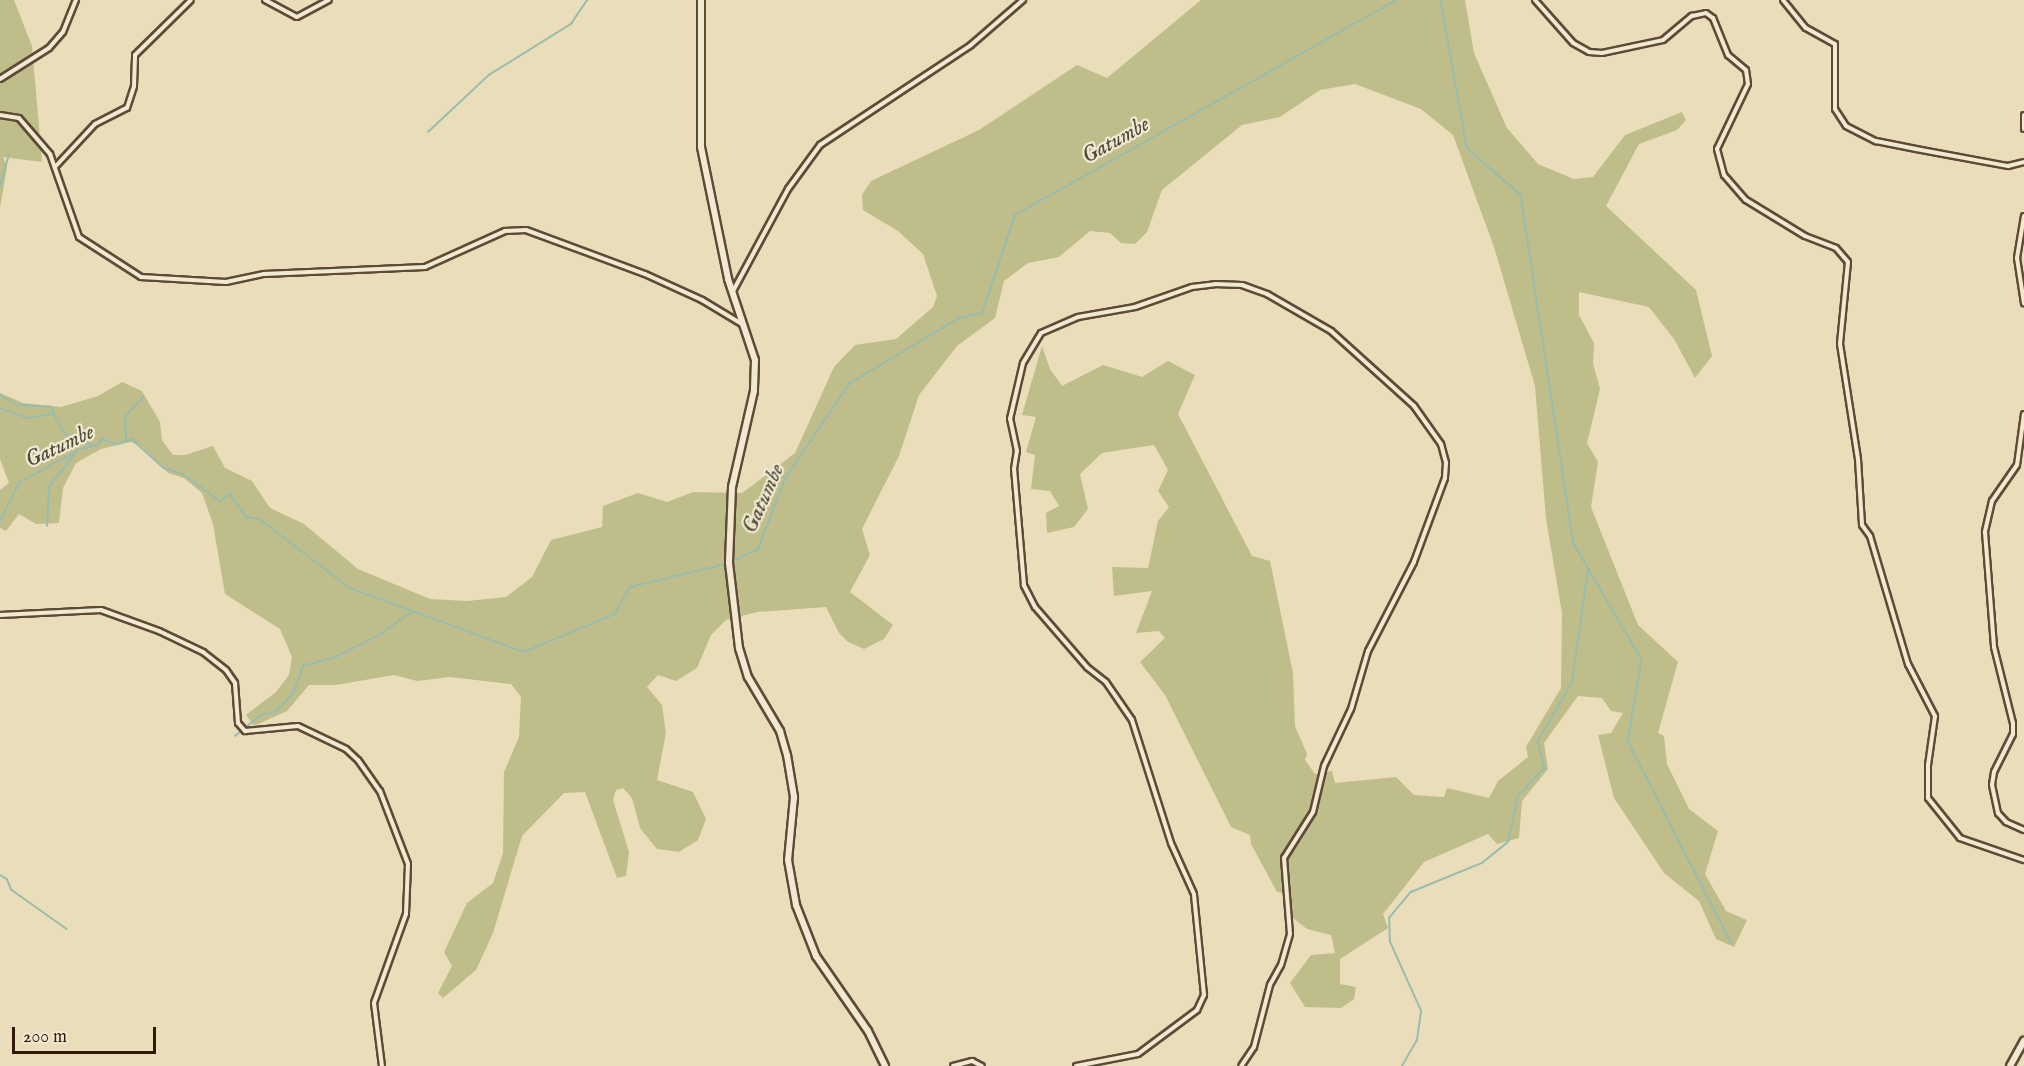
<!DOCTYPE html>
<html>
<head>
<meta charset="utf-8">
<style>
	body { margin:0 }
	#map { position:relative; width:2024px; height:1066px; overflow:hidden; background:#eaddba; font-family:"IM FELL English",serif }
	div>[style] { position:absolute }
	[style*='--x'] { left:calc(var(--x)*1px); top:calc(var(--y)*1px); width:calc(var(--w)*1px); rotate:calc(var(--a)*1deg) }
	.green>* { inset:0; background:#bfbe8a }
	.stream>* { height:1.5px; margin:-0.75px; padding:0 0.75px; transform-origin:0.75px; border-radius:0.75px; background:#98bcad }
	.roads { filter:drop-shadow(2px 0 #5f4a35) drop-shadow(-2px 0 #5f4a35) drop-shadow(0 2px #5f4a35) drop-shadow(0 -2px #5f4a35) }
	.street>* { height:4px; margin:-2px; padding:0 2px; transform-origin:2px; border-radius:2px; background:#f1e9d2 }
	.secondary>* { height:6px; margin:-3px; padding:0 3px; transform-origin:3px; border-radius:3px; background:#f1e9d2 }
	span { translate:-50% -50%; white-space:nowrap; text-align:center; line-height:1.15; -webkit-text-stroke:4.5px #f1e9d2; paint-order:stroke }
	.water-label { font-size:22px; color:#504a3a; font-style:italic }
	.scale { position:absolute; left:12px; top:1027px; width:144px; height:27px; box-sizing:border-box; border:3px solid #311909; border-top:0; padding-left:8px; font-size:18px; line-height:21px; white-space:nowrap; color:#311909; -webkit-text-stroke:4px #f1e9d2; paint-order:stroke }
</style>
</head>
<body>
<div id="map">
	<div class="green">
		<div style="clip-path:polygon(0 0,14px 0,32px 46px,42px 162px,3px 157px,7px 167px,0 208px)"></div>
		<div style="clip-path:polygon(1201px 0,1465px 0,1474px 53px,1507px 128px,1538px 164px,1574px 179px,1593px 177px,1625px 135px,1682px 112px,1686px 120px,1677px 130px,1639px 144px,1606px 206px,1696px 290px,1712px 356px,1695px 378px,1674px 339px,1649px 307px,1579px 292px,1579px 315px,1594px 343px,1593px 363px,1600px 389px,1587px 443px,1598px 462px,1591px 507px,1638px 625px,1678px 662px,1658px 733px,1664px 736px,1667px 764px,1689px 809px,1718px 831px,1705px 874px,1726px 911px,1747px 920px,1734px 947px,1716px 939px,1699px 901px,1664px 873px,1614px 798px,1598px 735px,1611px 733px,1623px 713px,1611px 711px,1602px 698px,1578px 696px,1544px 743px,1548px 769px,1522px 801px,1519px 838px,1497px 844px,1488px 834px,1424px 862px,1383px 914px,1388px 928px,1340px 959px,1340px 984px,1356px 987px,1354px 999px,1341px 1008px,1305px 1007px,1290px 983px,1311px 955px,1335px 953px,1331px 935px,1307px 929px,1293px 918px,1286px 893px,1277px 892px,1251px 844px,1250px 835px,1231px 827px,1165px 695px,1140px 662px,1165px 638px,1159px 631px,1136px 633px,1152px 591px,1114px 596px,1112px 567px,1148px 568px,1158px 521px,1169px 507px,1158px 491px,1168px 470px,1154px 445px,1102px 453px,1080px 474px,1088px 509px,1074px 527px,1047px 533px,1046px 513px,1059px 506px,1050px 491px,1031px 489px,1035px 455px,1026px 452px,1036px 417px,1022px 415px,1042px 346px,1050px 369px,1062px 386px,1103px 365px,1142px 377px,1168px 361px,1195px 375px,1178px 414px,1252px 556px,1270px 561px,1293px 673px,1295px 726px,1307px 754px,1305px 760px,1315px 774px,1332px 771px,1335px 783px,1396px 777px,1414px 795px,1444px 797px,1447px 788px,1489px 798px,1498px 781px,1528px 757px,1526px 747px,1561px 688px,1562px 613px,1546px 519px,1535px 386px,1494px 247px,1453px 135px,1421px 109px,1355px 84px,1320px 90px,1280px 117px,1242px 125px,1162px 190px,1147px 232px,1135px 244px,1121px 243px,1110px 233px,1090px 231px,1059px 257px,1028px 263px,1004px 281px,995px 318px,957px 346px,919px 395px,899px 456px,862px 529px,870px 555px,850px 592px,893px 625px,884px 639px,864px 649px,848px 642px,839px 633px,826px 607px,757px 612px,726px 620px,711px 635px,697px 668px,676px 681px,658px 675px,647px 687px,662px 705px,666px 733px,657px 780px,693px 792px,706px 819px,698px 840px,679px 852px,657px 849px,640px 828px,632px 798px,623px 788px,616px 790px,613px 800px,629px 852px,626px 876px,617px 878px,585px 792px,564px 793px,522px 836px,493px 933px,476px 970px,443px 998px,438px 993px,452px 966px,444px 952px,467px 903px,493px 883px,503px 853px,504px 772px,519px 737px,521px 697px,511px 684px,450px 677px,417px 681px,394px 675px,336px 685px,309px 685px,287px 711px,254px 726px,246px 715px,276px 692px,289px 675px,292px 657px,280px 629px,225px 594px,213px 524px,202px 493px,184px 478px,168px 473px,142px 447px,131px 442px,101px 449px,76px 463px,63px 488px,59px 523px,36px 524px,19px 514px,6px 531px,0 528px,0 490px,9px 483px,0 459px,0 393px,23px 403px,61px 407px,98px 396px,122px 382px,142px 391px,160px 422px,162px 440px,173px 455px,185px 455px,213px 446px,225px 468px,252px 481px,270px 508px,304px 524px,358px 569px,430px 599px,467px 601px,506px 597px,532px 577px,551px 540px,602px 527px,603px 506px,638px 493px,667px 502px,693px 492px,742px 493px,795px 453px,834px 367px,855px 345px,896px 339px,933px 307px,937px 296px,923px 254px,898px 231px,863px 210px,862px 195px,871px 181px,979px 130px,1077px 65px,1107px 78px)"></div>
	</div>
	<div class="stream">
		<div style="--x:1441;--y:0;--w:150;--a:80"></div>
		<div style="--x:1467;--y:148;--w:72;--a:41"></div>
		<div style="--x:1521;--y:195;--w:353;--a:81.4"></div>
		<div style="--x:1574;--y:544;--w:134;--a:59.6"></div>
		<div style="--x:1642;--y:660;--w:82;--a:99.8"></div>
		<div style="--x:1628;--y:741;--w:226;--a:62.9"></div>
		<div style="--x:428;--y:132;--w:83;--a:-43.1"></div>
		<div style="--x:489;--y:75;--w:97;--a:-31.9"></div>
		<div style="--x:571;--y:24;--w:29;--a:-56"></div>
		<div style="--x:0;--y:186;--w:32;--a:-74"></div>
		<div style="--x:0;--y:395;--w:21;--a:29"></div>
		<div style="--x:18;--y:405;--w:34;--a:3"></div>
		<div style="--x:52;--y:407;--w:7;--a:74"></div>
		<div style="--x:0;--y:408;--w:30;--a:20"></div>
		<div style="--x:28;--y:418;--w:26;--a:-9"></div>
		<div style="--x:54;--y:414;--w:23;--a:61"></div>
		<div style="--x:65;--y:434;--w:32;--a:22"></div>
		<div style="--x:126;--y:440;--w:23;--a:-92"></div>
		<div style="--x:125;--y:417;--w:27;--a:-48"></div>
		<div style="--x:0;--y:521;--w:44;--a:-62.9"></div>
		<div style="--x:20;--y:482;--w:69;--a:-28.4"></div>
		<div style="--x:81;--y:449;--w:17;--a:-13"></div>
		<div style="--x:98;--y:445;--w:7;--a:-63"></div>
		<div style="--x:101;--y:439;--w:16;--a:18"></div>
		<div style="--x:116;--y:444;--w:17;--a:-17"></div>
		<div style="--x:132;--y:439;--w:43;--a:42.2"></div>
		<div style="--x:164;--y:468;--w:20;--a:18"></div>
		<div style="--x:183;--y:474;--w:46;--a:36.1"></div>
		<div style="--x:220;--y:501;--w:12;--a:-35"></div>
		<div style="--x:230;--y:494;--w:29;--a:54"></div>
		<div style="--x:247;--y:517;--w:14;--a:12"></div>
		<div style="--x:261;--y:520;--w:112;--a:37.4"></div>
		<div style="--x:350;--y:588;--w:185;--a:20.2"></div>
		<div style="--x:524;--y:652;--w:99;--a:-22.7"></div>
		<div style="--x:615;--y:614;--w:31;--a:-61"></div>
		<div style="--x:630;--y:587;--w:99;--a:-13.5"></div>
		<div style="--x:47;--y:526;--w:39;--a:-87"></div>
		<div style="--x:49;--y:487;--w:41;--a:-52"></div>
		<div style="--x:733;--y:561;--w:28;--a:-26"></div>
		<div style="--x:758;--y:549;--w:75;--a:-68.9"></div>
		<div style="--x:785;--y:479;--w:115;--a:-56"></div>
		<div style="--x:849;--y:384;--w:128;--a:-31"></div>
		<div style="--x:959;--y:318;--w:24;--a:-12"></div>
		<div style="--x:982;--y:313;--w:103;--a:-71.4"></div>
		<div style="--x:1015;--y:215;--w:437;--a:-29.4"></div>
		<div style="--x:235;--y:736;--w:33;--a:-39"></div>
		<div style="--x:261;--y:715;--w:16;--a:-15"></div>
		<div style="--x:276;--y:711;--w:24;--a:-45"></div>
		<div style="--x:293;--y:694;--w:30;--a:-70"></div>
		<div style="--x:303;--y:666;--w:34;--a:-15"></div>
		<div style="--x:336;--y:657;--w:47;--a:-26.6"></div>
		<div style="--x:378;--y:636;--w:43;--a:-35.5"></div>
		<div style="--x:0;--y:875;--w:8;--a:30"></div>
		<div style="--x:7;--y:879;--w:12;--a:66"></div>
		<div style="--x:12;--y:890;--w:67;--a:35.3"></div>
		<div style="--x:1402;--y:1066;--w:30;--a:-60"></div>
		<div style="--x:1417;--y:1040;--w:29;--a:-82"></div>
		<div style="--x:1421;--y:1011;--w:76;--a:-114.2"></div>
		<div style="--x:1390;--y:942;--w:24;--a:-92"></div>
		<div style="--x:1389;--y:918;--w:34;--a:-50"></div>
		<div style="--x:1411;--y:892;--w:77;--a:-22.2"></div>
		<div style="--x:1482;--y:863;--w:33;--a:-39"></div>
		<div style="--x:1508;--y:842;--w:47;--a:-77.7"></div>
		<div style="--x:1518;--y:796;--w:38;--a:-47"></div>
		<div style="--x:1544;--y:768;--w:28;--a:-103"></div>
		<div style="--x:1538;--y:741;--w:68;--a:-60"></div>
		<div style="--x:1572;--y:682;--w:113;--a:-81.9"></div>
	</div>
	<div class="roads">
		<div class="street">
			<div style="--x:265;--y:0;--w:36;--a:28"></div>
			<div style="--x:297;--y:17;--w:36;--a:-28"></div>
			<div style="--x:1535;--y:0;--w:57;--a:48.5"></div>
			<div style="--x:1573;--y:43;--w:18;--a:29"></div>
			<div style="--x:1589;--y:52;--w:13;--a:4"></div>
			<div style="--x:1602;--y:53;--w:62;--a:-12"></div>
			<div style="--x:1663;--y:40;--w:38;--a:-40"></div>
			<div style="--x:1692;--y:16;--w:14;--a:-12"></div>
			<div style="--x:1706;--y:13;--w:9;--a:36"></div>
			<div style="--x:1713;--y:18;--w:40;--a:68"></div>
			<div style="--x:1728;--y:55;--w:23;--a:40"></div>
			<div style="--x:1746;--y:70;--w:14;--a:82"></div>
			<div style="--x:1748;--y:84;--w:72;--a:115.5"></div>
			<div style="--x:1717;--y:149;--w:27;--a:75"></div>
			<div style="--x:1724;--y:175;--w:33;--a:49"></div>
			<div style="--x:1746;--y:200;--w:69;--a:31.4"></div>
			<div style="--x:1805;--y:236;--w:33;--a:21"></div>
			<div style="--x:1836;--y:248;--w:18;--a:49"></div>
			<div style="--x:1848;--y:262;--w:82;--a:95.6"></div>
			<div style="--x:1840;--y:344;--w:116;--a:81.1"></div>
			<div style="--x:1858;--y:459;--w:66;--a:86.5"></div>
			<div style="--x:1862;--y:525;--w:14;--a:54"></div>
			<div style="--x:1870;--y:536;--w:134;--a:73.5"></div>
			<div style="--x:1908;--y:664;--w:59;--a:62.6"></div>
			<div style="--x:1935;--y:716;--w:49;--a:98.1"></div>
			<div style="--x:1928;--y:765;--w:33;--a:90"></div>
			<div style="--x:1928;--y:798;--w:51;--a:51.3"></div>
			<div style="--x:1960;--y:838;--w:68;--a:19"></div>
			<div style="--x:1783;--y:0;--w:36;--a:51"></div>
			<div style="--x:1806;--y:28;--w:33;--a:29"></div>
			<div style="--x:1835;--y:44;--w:65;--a:90"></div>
			<div style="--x:1835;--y:109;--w:20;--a:57"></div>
			<div style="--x:1846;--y:126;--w:34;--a:27"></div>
			<div style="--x:1876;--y:141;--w:41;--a:11.3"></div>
			<div style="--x:1916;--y:149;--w:94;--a:10.5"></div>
			<div style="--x:2008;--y:166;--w:16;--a:-14"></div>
			<div style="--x:0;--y:79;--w:58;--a:-32.3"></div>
			<div style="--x:49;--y:48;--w:21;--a:-49"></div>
			<div style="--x:63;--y:32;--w:35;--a:-68"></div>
			<div style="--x:0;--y:115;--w:19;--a:9"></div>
			<div style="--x:19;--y:118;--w:48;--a:49.3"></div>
			<div style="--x:50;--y:154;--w:88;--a:70.7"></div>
			<div style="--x:79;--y:237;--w:74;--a:32.8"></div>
			<div style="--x:141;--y:277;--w:85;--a:3.4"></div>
			<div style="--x:226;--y:282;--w:39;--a:-12"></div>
			<div style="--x:264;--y:274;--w:161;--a:-2.5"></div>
			<div style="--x:425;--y:267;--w:88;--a:-24.2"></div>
			<div style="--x:505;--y:231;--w:21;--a:-3"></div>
			<div style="--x:526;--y:230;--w:127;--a:20.3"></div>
			<div style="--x:645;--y:274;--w:63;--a:24.5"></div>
			<div style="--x:702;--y:300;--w:47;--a:31"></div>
			<div style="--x:2024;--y:115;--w:14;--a:90"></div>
			<div style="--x:56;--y:166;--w:57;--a:-47.1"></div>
			<div style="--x:95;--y:124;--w:36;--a:-27"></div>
			<div style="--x:127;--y:108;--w:23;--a:-72"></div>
			<div style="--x:134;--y:86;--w:31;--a:-88"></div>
			<div style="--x:135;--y:55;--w:78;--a:-44.5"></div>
			<div style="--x:2024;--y:216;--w:43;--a:99.5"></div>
			<div style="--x:2017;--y:258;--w:46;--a:81.2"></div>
			<div style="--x:732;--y:293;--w:118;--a:-61.7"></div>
			<div style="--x:788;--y:189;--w:54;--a:-54"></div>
			<div style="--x:820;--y:145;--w:181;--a:-33.5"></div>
			<div style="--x:971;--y:45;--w:69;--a:-40.9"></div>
			<div style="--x:2024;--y:414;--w:51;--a:97.8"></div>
			<div style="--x:2017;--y:465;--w:44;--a:124.8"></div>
			<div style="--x:1992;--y:501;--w:32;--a:103"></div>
			<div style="--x:1985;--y:532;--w:115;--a:85.5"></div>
			<div style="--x:1994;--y:647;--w:78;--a:76"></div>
			<div style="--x:2013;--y:723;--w:11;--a:90"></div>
			<div style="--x:2013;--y:734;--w:42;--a:116.6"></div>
			<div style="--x:1994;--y:772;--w:13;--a:99"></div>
			<div style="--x:1992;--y:785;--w:29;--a:78"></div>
			<div style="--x:1998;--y:813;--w:12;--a:48"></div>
			<div style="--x:2006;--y:822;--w:20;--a:24"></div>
			<div style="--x:0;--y:615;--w:101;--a:-2.8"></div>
			<div style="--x:101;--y:610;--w:62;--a:19.9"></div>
			<div style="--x:159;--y:631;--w:49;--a:25.5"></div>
			<div style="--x:203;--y:652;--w:29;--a:38"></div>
			<div style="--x:226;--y:670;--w:16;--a:55"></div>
			<div style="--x:235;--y:683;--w:40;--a:85.7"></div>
			<div style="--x:238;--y:723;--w:11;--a:49"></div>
			<div style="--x:245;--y:731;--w:53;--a:-5.4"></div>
			<div style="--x:298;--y:726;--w:53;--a:25.6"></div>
			<div style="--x:346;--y:749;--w:16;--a:43"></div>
			<div style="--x:358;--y:760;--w:38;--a:55"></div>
			<div style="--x:380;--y:791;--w:78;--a:69"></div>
			<div style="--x:408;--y:864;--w:50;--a:92.3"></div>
			<div style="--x:406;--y:914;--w:95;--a:109.8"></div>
			<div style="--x:374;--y:1003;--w:64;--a:82.8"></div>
			<div style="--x:953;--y:1066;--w:20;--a:-15"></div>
			<div style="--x:972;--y:1061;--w:11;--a:27"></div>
			<div style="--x:1076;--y:1066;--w:63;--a:-11"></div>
			<div style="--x:1138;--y:1054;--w:74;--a:-36.7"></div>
			<div style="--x:1197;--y:1010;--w:17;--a:-65"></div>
			<div style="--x:1204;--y:995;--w:101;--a:-95.7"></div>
			<div style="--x:1194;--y:894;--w:56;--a:-114.3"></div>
			<div style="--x:1171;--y:843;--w:129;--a:-107.6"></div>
			<div style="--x:1132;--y:720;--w:46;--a:-124.4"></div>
			<div style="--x:1106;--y:682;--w:24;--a:-142"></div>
			<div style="--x:1087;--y:667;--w:79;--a:-130.9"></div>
			<div style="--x:1035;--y:607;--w:25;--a:-117"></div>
			<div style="--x:1024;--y:585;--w:116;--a:-94.9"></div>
			<div style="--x:1014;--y:469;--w:18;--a:-81"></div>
			<div style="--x:1017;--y:451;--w:33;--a:-102"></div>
			<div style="--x:1010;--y:419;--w:57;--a:-76.9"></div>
			<div style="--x:1023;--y:363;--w:35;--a:-59"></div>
			<div style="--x:1041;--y:333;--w:40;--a:-23.4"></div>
			<div style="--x:1078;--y:317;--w:58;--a:-10"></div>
			<div style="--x:1135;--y:307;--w:60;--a:-19.3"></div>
			<div style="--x:1192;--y:287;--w:23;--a:-7"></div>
			<div style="--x:1215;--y:284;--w:27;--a:2"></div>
			<div style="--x:1242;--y:285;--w:27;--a:20"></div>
			<div style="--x:1267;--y:294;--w:74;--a:30"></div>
			<div style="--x:1331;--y:331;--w:112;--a:42.1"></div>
			<div style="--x:1414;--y:406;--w:47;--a:54.6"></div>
			<div style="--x:1441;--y:444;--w:20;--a:75"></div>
			<div style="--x:1446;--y:463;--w:15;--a:94"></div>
			<div style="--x:1445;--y:478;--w:90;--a:110.3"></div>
			<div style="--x:1414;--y:562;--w:100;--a:117.3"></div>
			<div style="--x:1368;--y:651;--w:60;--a:106.3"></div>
			<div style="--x:1351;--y:709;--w:63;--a:115.3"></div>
			<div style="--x:1324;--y:766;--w:47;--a:103.4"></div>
			<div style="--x:1313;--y:812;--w:54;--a:122.2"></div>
			<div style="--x:1284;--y:858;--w:76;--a:85.5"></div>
			<div style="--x:1290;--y:934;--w:32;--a:106"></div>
			<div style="--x:1281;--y:965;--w:23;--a:119"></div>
			<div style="--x:1270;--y:985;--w:64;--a:104.5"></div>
			<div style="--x:1254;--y:1047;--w:23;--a:124"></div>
		</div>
		<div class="secondary">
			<div style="--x:701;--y:0;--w:147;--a:90"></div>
			<div style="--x:701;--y:147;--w:135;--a:78.4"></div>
			<div style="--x:728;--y:279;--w:85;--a:71.6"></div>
			<div style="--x:755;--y:360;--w:31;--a:92"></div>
			<div style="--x:754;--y:391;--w:98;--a:102.9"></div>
			<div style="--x:732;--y:487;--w:76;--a:92.3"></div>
			<div style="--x:729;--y:563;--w:86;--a:83.3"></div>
			<div style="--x:739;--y:648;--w:30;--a:73"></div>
			<div style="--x:748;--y:677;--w:63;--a:59.3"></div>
			<div style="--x:780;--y:731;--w:25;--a:74"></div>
			<div style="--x:787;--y:755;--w:43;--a:80.5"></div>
			<div style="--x:794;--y:797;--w:63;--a:95.4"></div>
			<div style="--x:788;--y:860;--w:46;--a:79.9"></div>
			<div style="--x:796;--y:905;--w:55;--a:68.6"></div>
			<div style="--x:816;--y:956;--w:91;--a:55.3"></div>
			<div style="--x:868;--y:1031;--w:39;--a:64"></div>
			<div style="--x:2010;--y:1066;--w:29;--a:-61"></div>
		</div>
	</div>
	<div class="water-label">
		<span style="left:1116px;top:141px;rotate:-29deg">Gatumbe</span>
		<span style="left:60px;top:447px;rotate:-25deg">Gatumbe</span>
		<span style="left:764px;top:499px;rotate:-66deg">Gatumbe</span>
	</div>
	<div class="scale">200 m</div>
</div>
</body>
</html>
